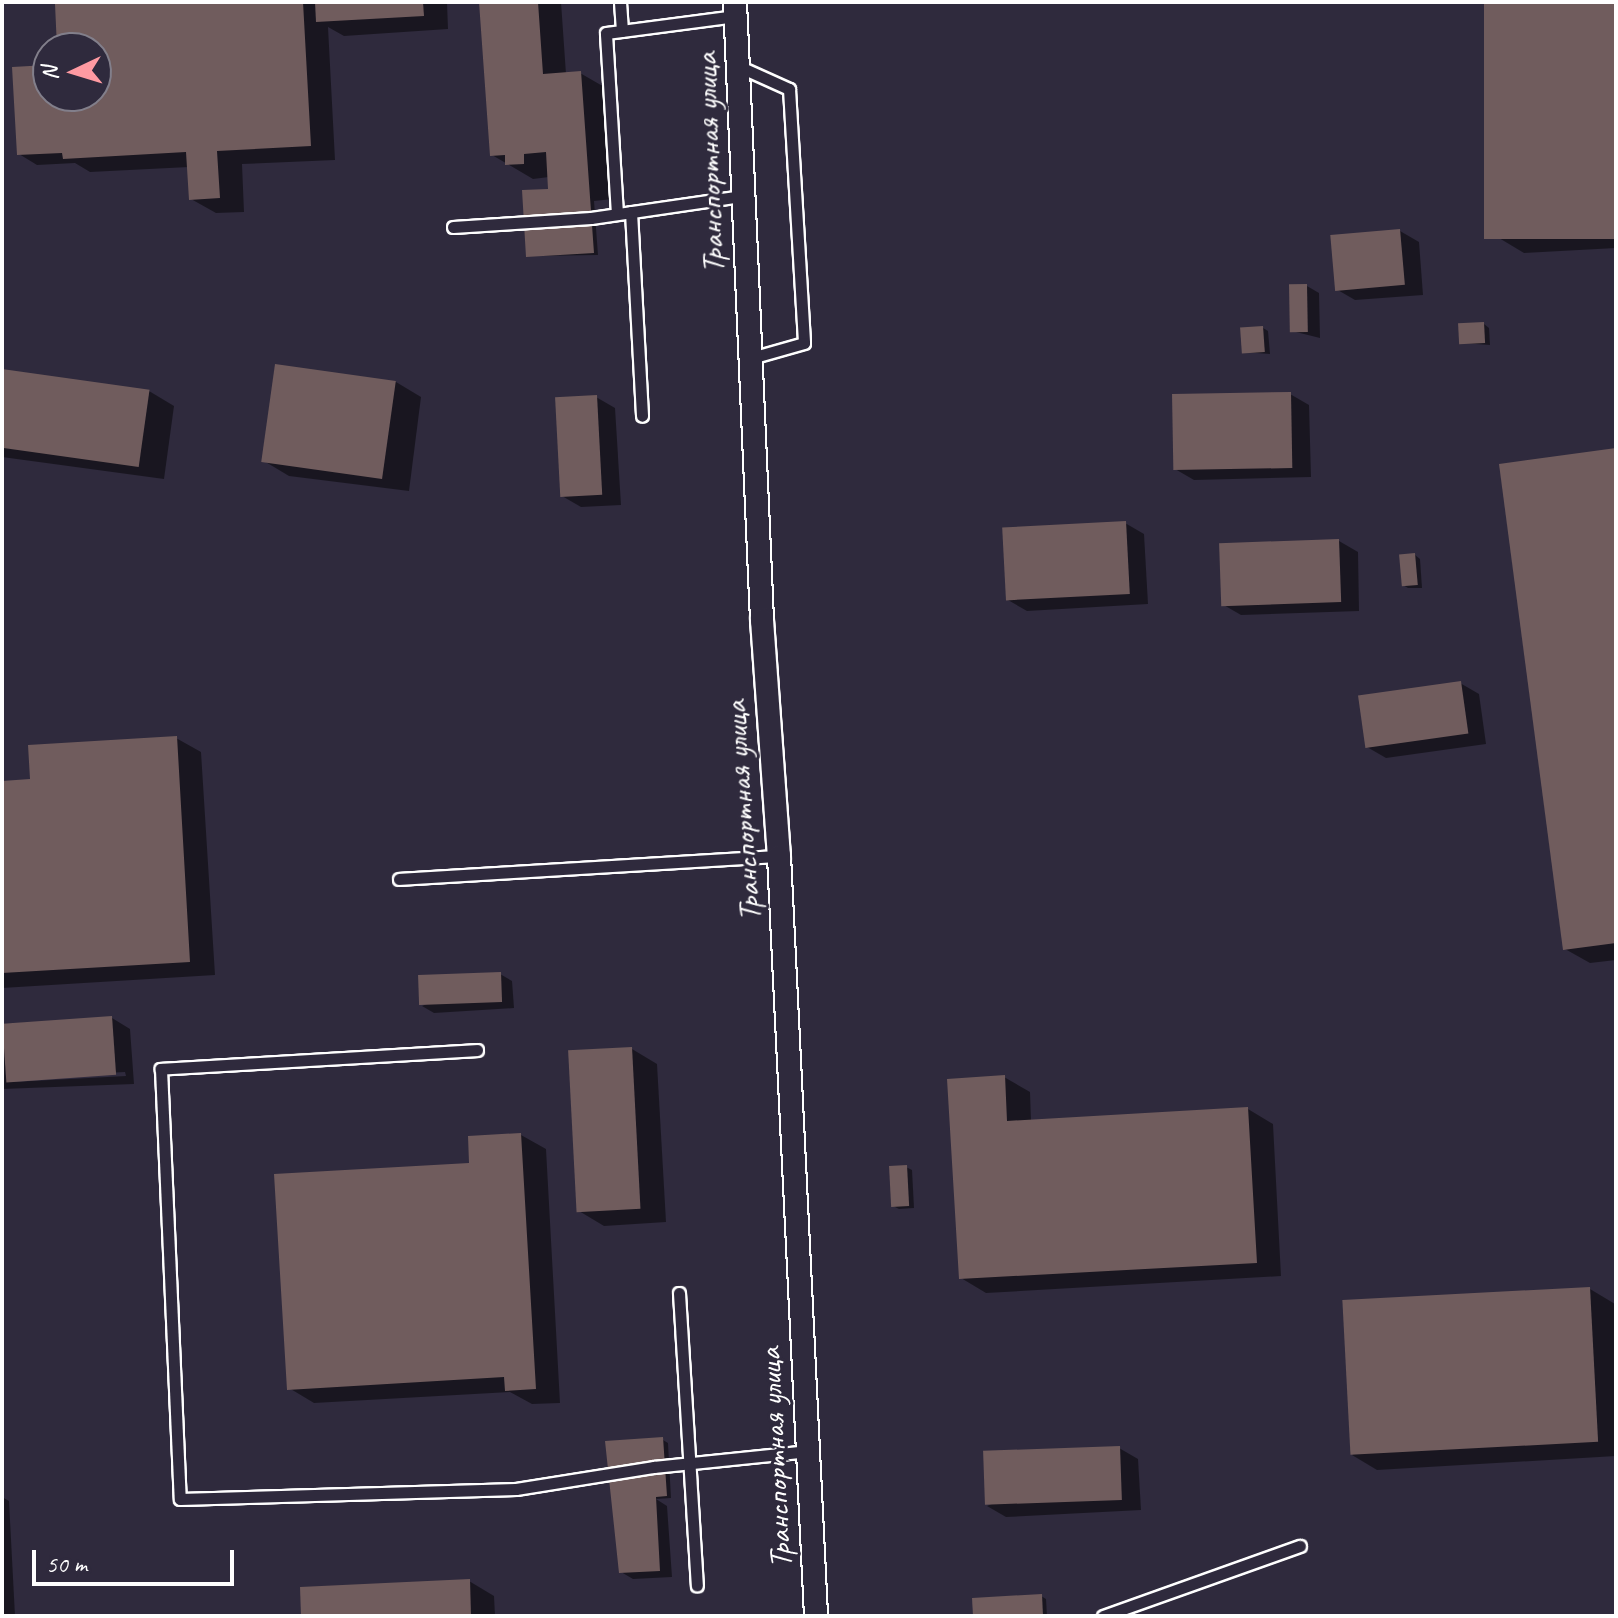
<!DOCTYPE html>
<html>
<head>
<meta charset="utf-8">
<style>
	body { margin:0 }
	#map { position:relative; width:1618px; height:1618px; overflow:hidden; background:#2f2a3d; font-family:Caveat,sans-serif }
	div>[style] { position:absolute }
	[style*='--x'] { left:calc(var(--x)*1px); top:calc(var(--y)*1px); width:calc(var(--w)*1px); rotate:calc(var(--a)*1deg) }
	.shadow>* { inset:0; background:#0007 }
	.building>* { inset:0; background:#705c5d; transform-origin:0 0 }
	.roads { filter:drop-shadow(2px 0 #fff) drop-shadow(-2px 0 #fff) drop-shadow(0 2px #fff) drop-shadow(0 -2px #fff) }
	.service>* { height:11px; margin:-5.5px; padding:0 5.5px; transform-origin:5.5px; border-radius:5.5px; background:#2f2a3d }
	.minor>* { height:22px; margin:-11px; padding:0 11px; transform-origin:11px; border-radius:11px; background:#2f2a3d }
	span { translate:-50% -50%; white-space:nowrap; text-align:center; line-height:1.15; -webkit-text-stroke:6px #2f2a3d; paint-order:stroke }
	.street-label { font-size:32px; color:#fff }
	.frame { position:absolute; inset:0; border:4px solid #fff; pointer-events:none }
	.north { position:absolute; left:32px; top:32px; width:80px; height:80px; box-sizing:border-box; background:#2f2a3d; border:2px solid #827f8b; border-radius:50%; rotate:266deg; font-size:22px; font-weight:700; line-height:32px; text-align:center; color:#fff }
	.north::after { content:''; display:block; margin:auto; width:28px; height:36px; background:#ff9aa2; clip-path:polygon(50% 0,100% 100%,50% 72%,0 100%) }
	.scale { position:absolute; left:32px; top:1550px; width:202px; height:36px; box-sizing:border-box; border:4px solid #fff; border-top:0; padding-left:10px; font-size:24px; line-height:28px; white-space:nowrap; color:#fff; -webkit-text-stroke:6px #2f2a3d; paint-order:stroke }
</style>
</head>
<body>
<div id="map">
	<div class="shadow">
		<div style="clip-path:polygon(133px 2px,447px 2px,448px 29px,344px 36px,328px 27px,335px 160px,242px 164px,244px 212px,216px 213px,191px 199px,189px 167px,90px 172px,75px 163px,37px 165px,19px 154px,48px 67px,48px 96px,96px 96px,96px 48px,59px 48px,57px 6px)"></div>
		<div style="clip-path:polygon(481px 2px,561px 2px,566px 74px,580px 73px,606px 88px,613px 199px,594px 201px,598px 255px,528px 256px,553px 190px,549px 177px,533px 179px,492px 155px)"></div>
		<div style="clip-path:polygon(1486px 2px,1616px 2px,1616px 248px,1524px 253px,1499px 238px)"></div>
		<div style="clip-path:polygon(1400px 231px,1419px 242px,1423px 295px,1355px 300px,1336px 289px)"></div>
		<div style="clip-path:polygon(1307px 286px,1319px 293px,1320px 338px,1292px 331px)"></div>
		<div style="clip-path:polygon(1484px 324px,1489px 328px,1490px 345px,1462px 343px)"></div>
		<div style="clip-path:polygon(1263px 328px,1268px 331px,1270px 354px,1243px 352px)"></div>
		<div style="clip-path:polygon(276px 367px,396px 382px,421px 397px,409px 491px,289px 476px,264px 461px)"></div>
		<div style="clip-path:polygon(2px 371px,149px 391px,174px 406px,164px 479px,2px 457px)"></div>
		<div style="clip-path:polygon(1290px 394px,1309px 405px,1311px 477px,1194px 480px,1175px 469px)"></div>
		<div style="clip-path:polygon(596px 397px,615px 408px,621px 505px,581px 507px,562px 496px)"></div>
		<div style="clip-path:polygon(1616px 450px,1616px 960px,1590px 963px,1565px 949px)"></div>
		<div style="clip-path:polygon(1125px 523px,1144px 534px,1148px 604px,1027px 611px,1008px 600px)"></div>
		<div style="clip-path:polygon(1339px 541px,1358px 552px,1359px 611px,1241px 615px,1222px 604px)"></div>
		<div style="clip-path:polygon(1415px 555px,1420px 559px,1422px 588px,1408px 588px,1403px 585px)"></div>
		<div style="clip-path:polygon(1460px 683px,1479px 694px,1486px 744px,1386px 758px,1367px 747px)"></div>
		<div style="clip-path:polygon(176px 738px,201px 752px,215px 975px,2px 988px,2px 783px,32px 781px)"></div>
		<div style="clip-path:polygon(500px 974px,512px 981px,514px 1008px,434px 1013px,422px 1006px)"></div>
		<div style="clip-path:polygon(evenodd,112px 1018px,130px 1029px,134px 1084px,2px 1089px,2px 1024px,112px 1018px,125px 1072px,126px 1076px,13px 1082px,13px 1078px,125px 1072px)"></div>
		<div style="clip-path:polygon(632px 1049px,657px 1064px,666px 1222px,604px 1226px,579px 1211px)"></div>
		<div style="clip-path:polygon(1004px 1077px,1030px 1092px,1031px 1121px,1248px 1109px,1273px 1124px,1281px 1276px,986px 1293px,961px 1278px)"></div>
		<div style="clip-path:polygon(521px 1135px,546px 1149px,560px 1403px,532px 1404px,510px 1392px,314px 1403px,289px 1388px,471px 1165px)"></div>
		<div style="clip-path:polygon(906px 1167px,912px 1170px,914px 1208px,899px 1209px,893px 1206px)"></div>
		<div style="clip-path:polygon(1590px 1289px,1615px 1304px,1616px 1456px,1377px 1470px,1352px 1455px)"></div>
		<div style="clip-path:polygon(663px 1440px,668px 1443px,671px 1498px,656px 1499px,667px 1506px,672px 1577px,633px 1579px,621px 1572px,607px 1443px)"></div>
		<div style="clip-path:polygon(1119px 1448px,1138px 1459px,1141px 1510px,1006px 1517px,987px 1506px)"></div>
		<div style="clip-path:polygon(2px 1497px,9px 1501px,15px 1616px,2px 1616px)"></div>
		<div style="clip-path:polygon(469px 1581px,494px 1596px,495px 1616px,303px 1616px)"></div>
		<div style="clip-path:polygon(1041px 1596px,1046px 1599px,1047px 1616px,975px 1616px)"></div>
	</div>
	<div class="building">
		<div style="clip-path:polygon(303px 2px,311px 146px,217px 151px,220px 198px,189px 200px,186px 152px,63px 159px,62px 153px,17px 155px,12px 67px,48px 65px,48px 96px,96px 96px,96px 48px,57px 48px,55px 4px)"></div>
		<div style="clip-path:polygon(315px 2px,423px 2px,424px 16px,316px 22px)"></div>
		<div style="clip-path:polygon(479px 2px,538px 2px,543px 74px,581px 71px,594px 253px,526px 257px,522px 190px,548px 189px,546px 152px,524px 154px,524px 164px,505px 165px,505px 155px,490px 156px)"></div>
		<div style="left:1484px;top:2px;width:132px;height:237px"></div>
		<div style="left:1400px;top:229px;width:56px;height:70px;rotate:85deg"></div>
		<div style="left:1307px;top:284px;width:48px;height:18px;rotate:89deg"></div>
		<div style="left:1484px;top:322px;width:21px;height:26px;rotate:87deg"></div>
		<div style="left:1263px;top:326px;width:26px;height:23px;rotate:86deg"></div>
		<div style="left:275px;top:364px;width:122px;height:99px;rotate:8deg"></div>
		<div style="left:2px;top:369px;width:149px;height:78px;rotate:8deg"></div>
		<div style="left:1291px;top:392px;width:76px;height:119px;rotate:89deg"></div>
		<div style="left:597px;top:395px;width:100px;height:42px;rotate:87deg"></div>
		<div style="clip-path:polygon(1616px 448px,1616px 943px,1563px 950px,1499px 464px)"></div>
		<div style="left:1126px;top:521px;width:73px;height:124px;rotate:87deg"></div>
		<div style="left:1339px;top:539px;width:63px;height:120px;rotate:88deg"></div>
		<div style="left:1415px;top:553px;width:32px;height:16px;rotate:85deg"></div>
		<div style="left:1461px;top:681px;width:53px;height:104px;rotate:82deg"></div>
		<div style="clip-path:polygon(177px 736px,190px 962px,2px 973px,2px 781px,30px 779px,28px 745px)"></div>
		<div style="left:501px;top:972px;width:30px;height:83px;rotate:88deg"></div>
		<div style="left:112px;top:1016px;width:59px;height:110px;rotate:86deg"></div>
		<div style="left:632px;top:1047px;width:162px;height:64px;rotate:87deg"></div>
		<div style="clip-path:polygon(1005px 1075px,1007px 1121px,1248px 1107px,1257px 1263px,959px 1279px,947px 1079px)"></div>
		<div style="clip-path:polygon(521px 1133px,536px 1389px,505px 1391px,504px 1377px,287px 1390px,274px 1174px,469px 1163px,468px 1136px)"></div>
		<div style="left:907px;top:1165px;width:41px;height:18px;rotate:87deg"></div>
		<div style="left:1590px;top:1287px;width:155px;height:248px;rotate:87deg"></div>
		<div style="clip-path:polygon(663px 1437px,667px 1496px,656px 1497px,660px 1571px,619px 1573px,605px 1441px)"></div>
		<div style="left:1120px;top:1446px;width:54px;height:137px;rotate:88deg"></div>
		<div style="clip-path:polygon(470px 1579px,471px 1616px,301px 1616px,300px 1587px)"></div>
		<div style="clip-path:polygon(1042px 1594px,1043px 1616px,973px 1616px,972px 1598px)"></div>
	</div>
	<div class="roads">
		<div class="service">
			<div style="--x:620;--y:2;--w:29;--a:86"></div>
			<div style="--x:738;--y:66;--w:56;--a:24.3"></div>
			<div style="--x:789;--y:89;--w:254;--a:86.6"></div>
			<div style="--x:804;--y:343;--w:55;--a:164.2"></div>
			<div style="--x:631;--y:212;--w:204;--a:86.9"></div>
			<div style="--x:617;--y:214;--w:181;--a:-93.5"></div>
			<div style="--x:606;--y:33;--w:131;--a:-7.5"></div>
			<div style="--x:453;--y:227;--w:138;--a:-3.7"></div>
			<div style="--x:591;--y:218;--w:153;--a:-8.3"></div>
			<div style="--x:399;--y:879;--w:381;--a:-3.5"></div>
			<div style="--x:477;--y:1050;--w:317;--a:176.6"></div>
			<div style="--x:161;--y:1069;--w:430;--a:87.5"></div>
			<div style="--x:180;--y:1499;--w:336;--a:-1.7"></div>
			<div style="--x:516;--y:1489;--w:140;--a:-9.1"></div>
			<div style="--x:654;--y:1467;--w:155;--a:-5.9"></div>
			<div style="--x:679;--y:1293;--w:293;--a:86.5"></div>
			<div style="--x:1103;--y:1616;--w:209;--a:-19.6"></div>
		</div>
		<div class="minor">
			<div style="--x:735;--y:2;--w:619;--a:87.5"></div>
			<div style="--x:762;--y:620;--w:237;--a:85.9"></div>
			<div style="--x:779;--y:856;--w:761;--a:87.21"></div>
		</div>
	</div>
	<div class="street-label">
		<span style="left:710px;top:163px;rotate:-92deg">Транспортная улица</span>
		<span style="left:743px;top:811px;rotate:-94deg">Транспортная улица</span>
		<span style="left:776px;top:1458px;rotate:-93deg">Транспортная улица</span>
	</div>
	<div class="frame"></div>
	<div class="north">N</div>
	<div class="scale">50 m</div>
</div>
</body>
</html>
